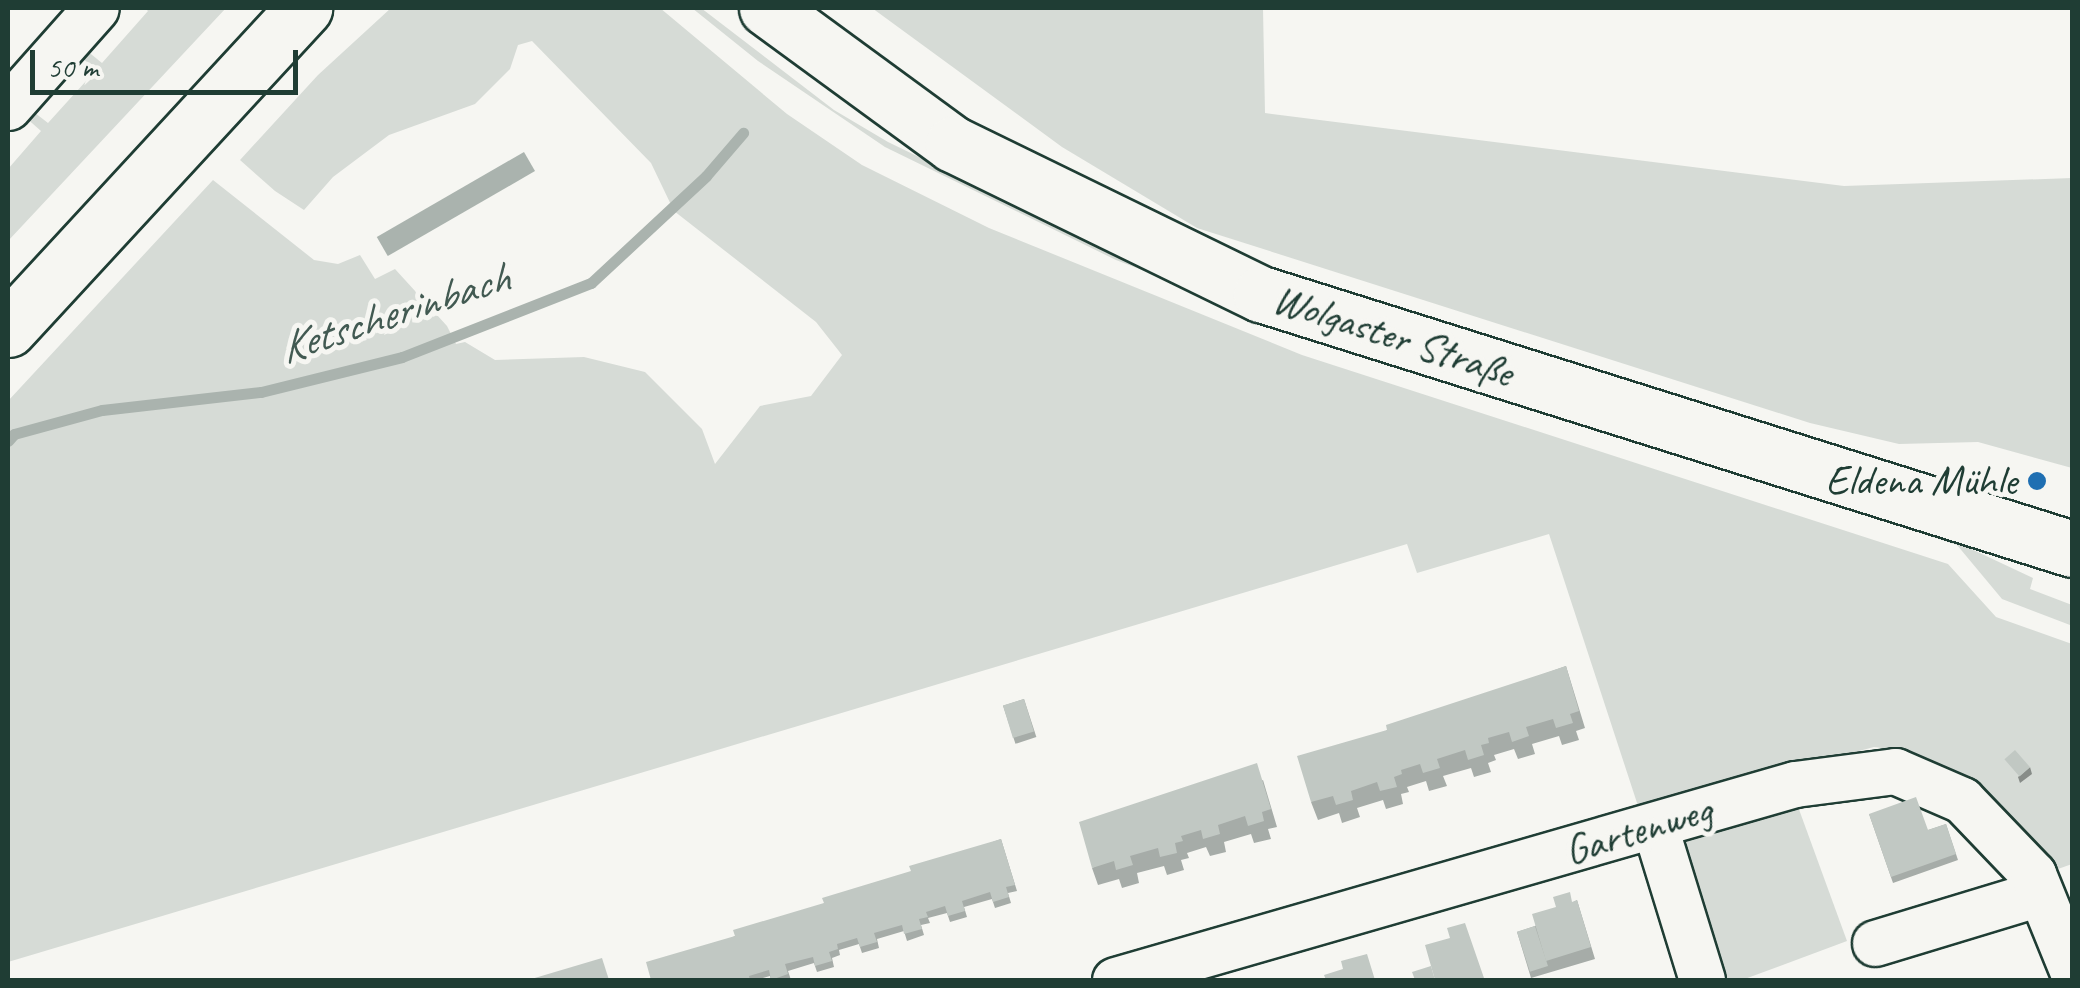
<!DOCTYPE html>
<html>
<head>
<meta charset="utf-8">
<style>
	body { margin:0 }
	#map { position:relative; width:2080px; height:988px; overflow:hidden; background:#f6f6f2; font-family:Caveat,sans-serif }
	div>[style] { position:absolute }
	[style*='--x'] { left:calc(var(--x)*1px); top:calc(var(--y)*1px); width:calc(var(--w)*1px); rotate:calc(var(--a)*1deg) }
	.green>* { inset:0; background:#d6dbd6 }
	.water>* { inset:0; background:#aab3ae; transform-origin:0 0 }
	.stream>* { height:11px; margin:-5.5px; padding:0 5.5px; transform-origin:5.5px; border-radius:5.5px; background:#aab3ae }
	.roads { filter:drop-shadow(2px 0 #1f3d34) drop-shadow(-2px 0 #1f3d34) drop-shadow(0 2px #1f3d34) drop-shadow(0 -2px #1f3d34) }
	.minor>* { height:45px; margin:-22.5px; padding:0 22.5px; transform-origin:22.5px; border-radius:22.5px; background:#f6f6f2 }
	.major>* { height:55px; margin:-27.5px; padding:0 27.5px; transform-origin:27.5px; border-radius:27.5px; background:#f6f6f2 }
	.wall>* { inset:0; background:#a6aca8; transform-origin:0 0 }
	.shaded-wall>* { inset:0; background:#878c88 }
	.building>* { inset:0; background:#c1c8c3; transform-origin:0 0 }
	.dots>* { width:28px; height:28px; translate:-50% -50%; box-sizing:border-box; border:5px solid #f6f6f2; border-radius:50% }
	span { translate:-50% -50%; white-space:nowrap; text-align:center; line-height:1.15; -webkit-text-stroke:10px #f6f6f2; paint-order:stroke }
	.street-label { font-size:42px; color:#1f3d34 }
	.poi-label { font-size:42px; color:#1f3d34 }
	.right { translate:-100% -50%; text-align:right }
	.water-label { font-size:45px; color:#425a52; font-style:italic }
	.frame { position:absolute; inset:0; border:10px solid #1f3d34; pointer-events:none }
	.scale { position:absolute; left:30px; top:50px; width:268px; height:45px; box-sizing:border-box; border:5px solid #1f3d34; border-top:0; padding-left:12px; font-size:30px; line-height:35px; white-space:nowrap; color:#1f3d34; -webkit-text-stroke:8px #f6f6f2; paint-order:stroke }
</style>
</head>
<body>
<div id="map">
	<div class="green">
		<div style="clip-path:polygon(145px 8px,226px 8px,8px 241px,8px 169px,41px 131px,24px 116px,30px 109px,48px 123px,96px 70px,80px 56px,86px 50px,102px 63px,148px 11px)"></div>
		<div style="clip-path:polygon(391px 8px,660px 8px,787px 114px,862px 165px,989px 228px,1302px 355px,1948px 564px,1996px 617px,2072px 644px,2072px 864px,2058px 869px,1975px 781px,1907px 751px,1874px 747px,1639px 809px,1549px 534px,1417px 573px,1407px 544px,8px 962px,8px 401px,213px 180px,314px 260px,338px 264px,360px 255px,375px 279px,395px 269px,447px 326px,456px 344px,465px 342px,495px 360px,584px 357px,645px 372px,702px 429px,715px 464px,760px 406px,811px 396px,842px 355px,816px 322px,674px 211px,651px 163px,532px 41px,518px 45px,510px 69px,475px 104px,389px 135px,333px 177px,304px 210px,275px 191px,240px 160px,318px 75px)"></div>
		<div style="clip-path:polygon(692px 8px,701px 8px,834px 110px,888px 142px,1117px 253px,1918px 524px,2033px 578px,2030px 589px,2072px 605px,2070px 625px,2002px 599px,1957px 545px,1236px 306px,1116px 260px,885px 147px,758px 61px)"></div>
		<div style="clip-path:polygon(872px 8px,1263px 8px,1265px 113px,1844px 186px,2072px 178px,2072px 468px,1978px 442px,1899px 444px,1810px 423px,1197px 228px,1062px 147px)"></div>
		<div style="clip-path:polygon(1793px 793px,1847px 941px,1742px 980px,1721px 980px,1683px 853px,1689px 837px)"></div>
	</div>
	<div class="water">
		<div style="left:524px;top:152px;width:22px;height:170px;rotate:60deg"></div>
	</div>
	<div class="stream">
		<div style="--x:8;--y:441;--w:9;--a:-49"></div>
		<div style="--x:14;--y:434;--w:91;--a:-15.3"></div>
		<div style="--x:102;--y:410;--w:160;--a:-6.5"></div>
		<div style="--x:261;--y:392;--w:145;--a:-13.9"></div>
		<div style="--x:402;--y:357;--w:203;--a:-21.4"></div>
		<div style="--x:591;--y:283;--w:157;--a:-42.9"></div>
		<div style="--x:706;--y:176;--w:57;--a:-49.3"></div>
	</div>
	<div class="roads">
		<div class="minor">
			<div style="--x:8;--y:107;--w:132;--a:-48.4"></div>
			<div style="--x:1655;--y:827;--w:160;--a:72.9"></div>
			<div style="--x:1875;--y:943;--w:172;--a:-16.9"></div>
			<div style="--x:1115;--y:980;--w:708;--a:-16.08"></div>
			<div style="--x:1795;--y:784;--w:101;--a:-7.4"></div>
			<div style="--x:1895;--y:771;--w:73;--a:23.4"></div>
			<div style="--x:1962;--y:800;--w:103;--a:46.2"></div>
			<div style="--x:2033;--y:874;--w:104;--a:67.9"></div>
		</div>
		<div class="major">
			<div style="--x:767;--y:8;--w:230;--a:36.2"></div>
			<div style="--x:953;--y:144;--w:343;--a:26"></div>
			<div style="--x:1261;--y:294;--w:850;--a:17.45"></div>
			<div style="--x:8;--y:329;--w:437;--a:-47.3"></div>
		</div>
	</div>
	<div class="wall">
		<div style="clip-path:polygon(1566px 666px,1585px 728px,1576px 731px,1579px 740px,1562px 745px,1559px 736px,1532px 744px,1535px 754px,1518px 759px,1514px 749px,1494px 755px,1496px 760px,1488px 763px,1491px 772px,1474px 777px,1471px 768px,1443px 776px,1447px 786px,1429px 791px,1426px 781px,1407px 787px,1409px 792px,1401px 794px,1403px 804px,1386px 809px,1383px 800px,1357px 808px,1360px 817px,1342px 823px,1339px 813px,1318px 820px,1311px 802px,1387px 730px)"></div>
		<div style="left:1024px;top:699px;width:40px;height:22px;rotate:72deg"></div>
		<div style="clip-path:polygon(1263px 780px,1277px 827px,1268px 829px,1271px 839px,1254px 843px,1251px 834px,1224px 842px,1226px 852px,1210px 856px,1206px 847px,1187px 853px,1189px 858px,1181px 860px,1184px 870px,1167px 875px,1164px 866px,1137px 873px,1139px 883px,1122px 888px,1119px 879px,1098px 885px,1092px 868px)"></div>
		<div style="clip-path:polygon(1869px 814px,1928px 830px,1946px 824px,1958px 860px,1893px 883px)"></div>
		<div style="clip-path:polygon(1001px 839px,1017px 891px,1008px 893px,1011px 903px,995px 908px,992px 899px,964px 907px,967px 917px,950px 922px,947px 913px,928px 918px,930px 923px,921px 925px,924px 935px,907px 941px,904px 931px,877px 939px,879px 948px,862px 953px,859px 944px,839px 950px,840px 955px,832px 958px,834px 967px,817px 972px,814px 963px,788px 971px,791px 980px,771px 980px,770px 976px,756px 980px,651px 980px,735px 936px)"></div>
		<div style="clip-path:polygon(1577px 900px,1595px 959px,1531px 978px,1517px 932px,1535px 926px)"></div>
	</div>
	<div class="shaded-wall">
		<div style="clip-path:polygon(2030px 767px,2032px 774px,2020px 783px,2018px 777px)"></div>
	</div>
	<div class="building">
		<div style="clip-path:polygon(1566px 666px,1579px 711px,1570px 714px,1573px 723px,1556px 728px,1553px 719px,1526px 727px,1529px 736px,1512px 742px,1509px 732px,1488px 738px,1489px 743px,1481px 745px,1484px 755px,1468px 760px,1465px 750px,1437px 759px,1440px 768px,1423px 773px,1420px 764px,1401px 770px,1402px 774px,1394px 777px,1397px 787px,1380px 791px,1377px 782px,1351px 791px,1353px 800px,1336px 805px,1333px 796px,1311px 802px,1297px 756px,1387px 730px,1386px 725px)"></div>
		<div style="left:1024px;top:699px;width:34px;height:22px;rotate:73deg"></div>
		<div style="left:2015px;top:750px;width:23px;height:14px;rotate:49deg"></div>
		<div style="clip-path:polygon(1257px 763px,1271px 809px,1262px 812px,1264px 821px,1248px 826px,1245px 816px,1218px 825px,1220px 834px,1203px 839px,1201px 830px,1181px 836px,1183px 841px,1175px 843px,1177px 853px,1160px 857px,1158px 848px,1130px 856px,1133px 865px,1116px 870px,1114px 861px,1092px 868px,1079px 822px)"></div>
		<div style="clip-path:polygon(1916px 797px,1928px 830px,1946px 824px,1956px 854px,1891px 877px,1869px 814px)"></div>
		<div style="clip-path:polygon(1001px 839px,1015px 885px,1006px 887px,1009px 897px,993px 902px,990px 892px,962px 901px,965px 911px,948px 916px,945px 906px,926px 912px,928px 917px,919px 919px,922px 929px,904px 934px,902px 925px,874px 933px,877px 942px,860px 947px,857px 938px,837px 944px,838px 949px,829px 952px,832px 961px,815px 966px,813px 957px,785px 964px,788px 974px,771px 980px,769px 970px,749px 976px,750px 980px,651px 980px,646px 962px,735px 936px,733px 930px,824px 903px,822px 898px,911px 871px,909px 866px)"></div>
		<div style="clip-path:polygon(1570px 892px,1572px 902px,1577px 900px,1591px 947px,1546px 961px,1532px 914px,1556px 907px,1553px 897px)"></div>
		<div style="clip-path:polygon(1465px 923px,1484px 978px,1477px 980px,1435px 980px,1425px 945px,1450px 938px,1447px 928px)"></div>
		<div style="left:1535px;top:926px;width:42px;height:19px;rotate:72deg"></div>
		<div style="clip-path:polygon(1367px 954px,1375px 980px,1326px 980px,1324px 975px,1343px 969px,1341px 961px)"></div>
		<div style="clip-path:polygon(602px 958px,609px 980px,528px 980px)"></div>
		<div style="clip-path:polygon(1431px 966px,1435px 980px,1415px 980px,1412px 972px)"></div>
	</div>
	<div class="dots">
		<div style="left:2037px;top:481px;background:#1f6fb2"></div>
	</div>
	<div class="street-label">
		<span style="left:1393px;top:336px;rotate:18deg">Wolgaster Straße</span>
		<span style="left:1638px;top:831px;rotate:-17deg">Gartenweg</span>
	</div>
	<div class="poi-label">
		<span class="right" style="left:2017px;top:481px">Eldena Mühle</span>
	</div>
	<div class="water-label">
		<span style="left:394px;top:313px;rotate:-18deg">Ketscherinbach</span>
	</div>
	<div class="frame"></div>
	<div class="scale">50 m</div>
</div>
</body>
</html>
